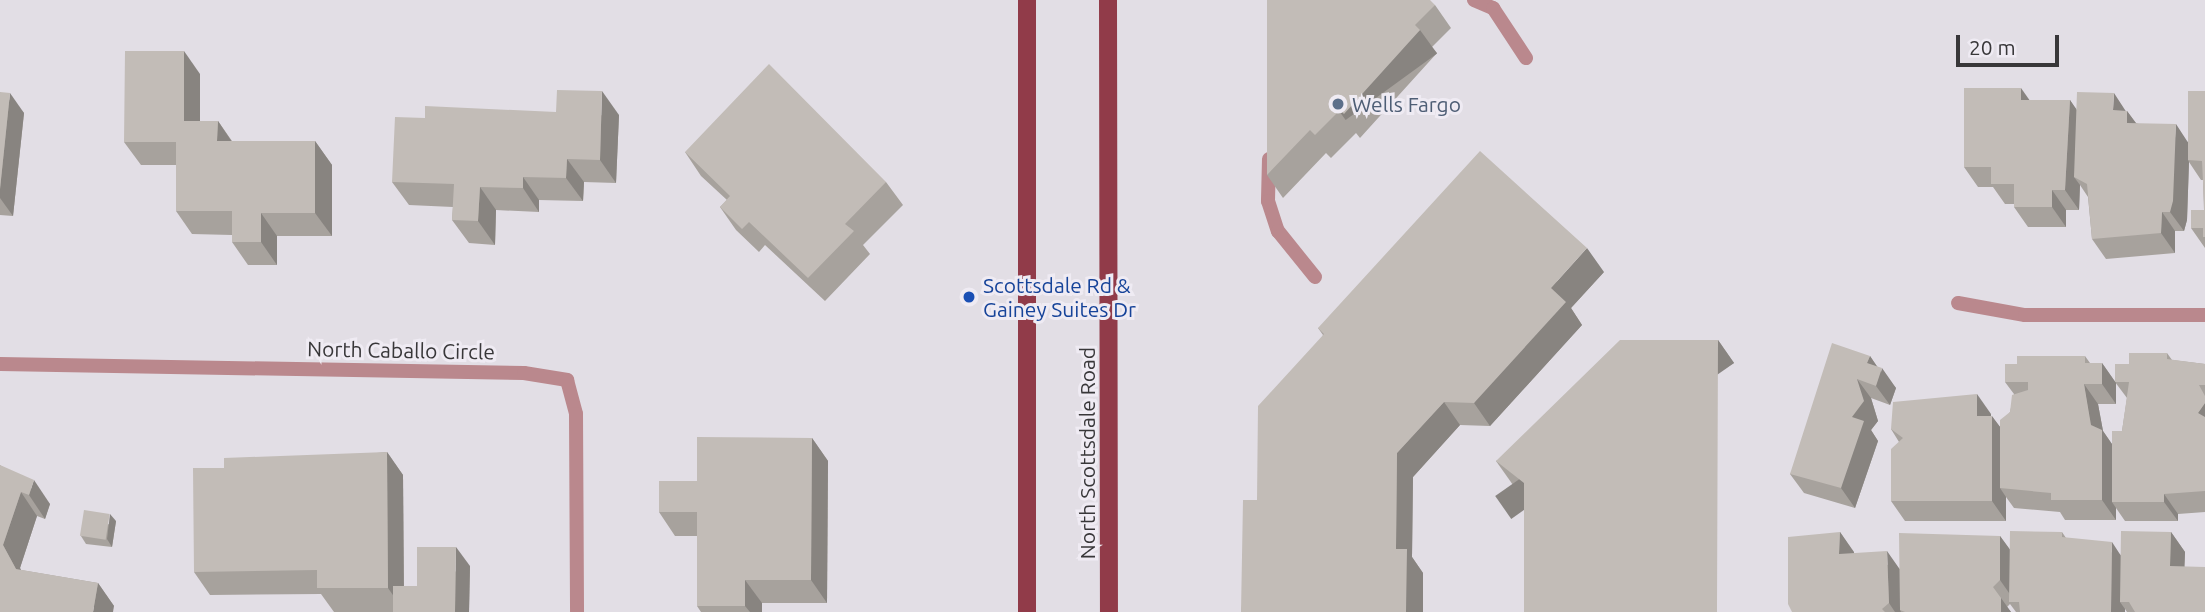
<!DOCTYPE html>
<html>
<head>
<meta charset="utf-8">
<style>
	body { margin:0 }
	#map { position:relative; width:2205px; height:612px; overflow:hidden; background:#e2dee5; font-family:Ubuntu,sans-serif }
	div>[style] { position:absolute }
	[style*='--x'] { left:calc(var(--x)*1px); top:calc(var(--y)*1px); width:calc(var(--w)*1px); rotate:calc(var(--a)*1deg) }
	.service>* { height:14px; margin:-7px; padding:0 7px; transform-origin:7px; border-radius:7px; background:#ba888d }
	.minor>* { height:14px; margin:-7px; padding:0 7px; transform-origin:7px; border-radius:7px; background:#ba888d }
	.primary>* { height:18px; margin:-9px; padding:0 9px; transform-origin:9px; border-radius:9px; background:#913b49 }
	.wall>* { inset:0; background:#a7a29d }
	.shaded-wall>* { inset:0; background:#888480; transform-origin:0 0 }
	.building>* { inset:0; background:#c2bcb7; transform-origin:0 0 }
	.dots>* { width:19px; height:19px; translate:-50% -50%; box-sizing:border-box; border:4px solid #efebf3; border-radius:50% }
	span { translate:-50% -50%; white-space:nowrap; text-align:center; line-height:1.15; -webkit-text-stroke:6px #efebf3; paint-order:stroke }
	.service-label { font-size:21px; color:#4e5e75 }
	.left { translate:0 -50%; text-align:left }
	.transit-label { font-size:21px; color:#164399 }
	.street-label { font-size:21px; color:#383739 }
	.scale { position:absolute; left:1956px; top:35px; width:103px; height:32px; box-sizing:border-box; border:4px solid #383739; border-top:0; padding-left:9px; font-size:21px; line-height:24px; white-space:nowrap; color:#383739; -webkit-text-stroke:5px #efebf3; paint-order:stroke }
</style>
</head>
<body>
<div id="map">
	<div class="service">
		<div style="--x:1474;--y:0;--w:21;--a:23"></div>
		<div style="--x:1493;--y:8;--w:60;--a:56.6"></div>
		<div style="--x:1269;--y:159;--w:42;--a:91.4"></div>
		<div style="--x:1268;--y:201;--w:32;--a:72"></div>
		<div style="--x:1278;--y:231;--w:59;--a:51.2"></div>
	</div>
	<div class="minor">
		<div style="--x:1958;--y:303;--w:68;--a:10.2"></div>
		<div style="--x:2025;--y:315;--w:180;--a:0"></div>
		<div style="--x:0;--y:364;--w:524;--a:0.98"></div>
		<div style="--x:524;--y:373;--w:44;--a:9.2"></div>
		<div style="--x:567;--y:380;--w:35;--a:75"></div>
		<div style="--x:576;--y:414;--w:198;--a:89.7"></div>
	</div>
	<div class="primary">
		<div style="--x:1027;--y:0;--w:612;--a:90"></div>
		<div style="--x:1108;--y:0;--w:612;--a:89.91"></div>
	</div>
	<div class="wall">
		<div style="clip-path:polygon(1267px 0,1435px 5px,1451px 28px,1432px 47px,1437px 53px,1360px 138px,1356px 133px,1331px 158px,1326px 153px,1283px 198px,1267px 175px)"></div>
		<div style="clip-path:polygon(200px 74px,200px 121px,218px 121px,232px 141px,315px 141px,332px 165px,332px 236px,277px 236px,277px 265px,248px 265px,232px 242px,232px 235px,192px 234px,176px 211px,176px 165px,141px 165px,124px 142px)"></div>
		<div style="clip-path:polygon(2205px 91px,2205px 248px,2191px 228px,2204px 210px,2203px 180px,2201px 180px,2189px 162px,2187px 220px,2184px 231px,2175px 231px,2175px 253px,2106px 259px,2092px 239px,2088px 197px,2080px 185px,2079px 210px,2066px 210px,2066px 227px,2028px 227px,2014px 207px,2014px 204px,2005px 204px,1993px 187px,1978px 187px,1964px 167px,2030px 100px,2070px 100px,2076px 110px,2127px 111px,2136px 123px,2188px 142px)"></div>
		<div style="clip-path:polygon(0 92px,24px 113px,13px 216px,0 215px)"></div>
		<div style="clip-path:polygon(619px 115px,616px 183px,584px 182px,583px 201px,539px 200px,539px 212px,496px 210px,495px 245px,469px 243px,452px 220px,453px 207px,409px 205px,392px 182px,425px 118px)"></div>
		<div style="clip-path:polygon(685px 152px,886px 182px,903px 205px,863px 245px,870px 254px,825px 301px,765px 245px,759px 252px,736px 230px,720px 207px,727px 200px,701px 176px)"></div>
		<div style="clip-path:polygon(1604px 272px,1571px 308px,1582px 325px,1490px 426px,1460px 425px,1413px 477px,1412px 557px,1423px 573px,1423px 612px,1241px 612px,1257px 500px,1323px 335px,1318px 328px)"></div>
		<div style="clip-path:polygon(1718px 340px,1734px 363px,1524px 493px,1513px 485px,1496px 461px)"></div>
		<div style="clip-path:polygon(2167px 353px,2172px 360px,2205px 364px,2205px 512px,2178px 514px,2178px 521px,2125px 521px,2116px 508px,2116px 520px,2065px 520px,2060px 512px,2014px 508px,2006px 497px,2006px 521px,1905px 521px,1891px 501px,1899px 442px,1891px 429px,1991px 414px,1991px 416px,2000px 427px,2010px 412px,2014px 394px,2005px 382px,2017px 364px,2085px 356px,2090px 363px,2102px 363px,2116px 383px,2116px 404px,2098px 404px,2103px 431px,2112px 444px,2122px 431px,2127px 398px,2115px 382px,2129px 364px)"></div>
		<div style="clip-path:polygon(1870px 356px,1877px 367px,1896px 388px,1890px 405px,1871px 398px,1878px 421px,1871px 430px,1878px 441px,1855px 508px,1804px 493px,1790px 474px)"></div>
		<div style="clip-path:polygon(812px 438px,828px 461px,827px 603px,762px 603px,762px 612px,701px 612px,697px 606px,697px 536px,675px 536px,659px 512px,697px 481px)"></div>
		<div style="clip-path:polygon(387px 452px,403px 475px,404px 586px,417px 586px,470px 566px,469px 612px,334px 612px,321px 594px,210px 595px,194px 572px,224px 468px)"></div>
		<div style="clip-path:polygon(0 465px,50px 504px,45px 519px,37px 516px,20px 568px,21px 570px,98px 583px,114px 606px,0 612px)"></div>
		<div style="clip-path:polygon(116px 521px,112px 547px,86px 544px,81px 536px)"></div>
		<div style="clip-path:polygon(1840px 532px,1854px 553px,1899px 569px,2000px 536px,2010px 550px,2062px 532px,2066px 538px,2120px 555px,2171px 532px,2185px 552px,2184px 566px,2205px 612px,2127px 612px,2125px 609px,2125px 612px,2016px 612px,2010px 604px,2007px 607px,2011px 612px,1792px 612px)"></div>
	</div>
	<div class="shaded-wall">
		<div style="left:1420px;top:30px;width:29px;height:113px;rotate:54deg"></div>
		<div style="clip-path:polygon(184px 51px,200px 74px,200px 145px,184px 121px)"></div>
		<div style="clip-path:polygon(2021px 88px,2035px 108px,2021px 100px)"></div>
		<div style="clip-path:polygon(602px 91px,619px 115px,616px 183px,600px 160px)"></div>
		<div style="clip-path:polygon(10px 93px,24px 113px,13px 216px,0 198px,0 189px)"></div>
		<div style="clip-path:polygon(2114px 93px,2127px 113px,2127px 111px,2141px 130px,2127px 123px,2113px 110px)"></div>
		<div style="clip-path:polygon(2070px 100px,2084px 120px,2074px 177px,2080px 185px,2079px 210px,2065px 190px)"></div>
		<div style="clip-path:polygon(218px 121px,234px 145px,217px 141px)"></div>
		<div style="clip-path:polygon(2176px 124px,2189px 144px,2188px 160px,2189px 162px,2187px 220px,2184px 231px,2170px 212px)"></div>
		<div style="clip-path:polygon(315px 141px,332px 165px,332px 236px,315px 213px)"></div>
		<div style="clip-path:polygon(567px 159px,584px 182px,583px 201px,566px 178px)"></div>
		<div style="clip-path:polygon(523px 177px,539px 200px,539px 212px,523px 188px)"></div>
		<div style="clip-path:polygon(480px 187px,496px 210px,495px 245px,478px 221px)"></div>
		<div style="clip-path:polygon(2052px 190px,2066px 210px,2066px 227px,2052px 207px)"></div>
		<div style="clip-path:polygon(2162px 212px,2175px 231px,2175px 253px,2161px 233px)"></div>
		<div style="clip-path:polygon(261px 213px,277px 236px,277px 265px,261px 242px)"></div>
		<div style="clip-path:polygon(1587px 248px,1604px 272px,1571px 308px,1582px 325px,1490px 426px,1474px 403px,1551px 288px)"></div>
		<div style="left:1718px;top:340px;width:28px;height:272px;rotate:55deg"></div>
		<div style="clip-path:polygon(1870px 356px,1881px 372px,1882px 368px,1896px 388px,1890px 405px,1876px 386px,1867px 363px)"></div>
		<div style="clip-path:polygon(2102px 363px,2116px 383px,2116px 404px,2102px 384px)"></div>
		<div style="clip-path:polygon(1857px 379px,1871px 398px,1878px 421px,1871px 430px,1878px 441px,1855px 508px,1841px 488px)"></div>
		<div style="clip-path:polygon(2084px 384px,2098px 404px,2103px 431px,2116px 450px,2112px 502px,2116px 508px,2116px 520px,2102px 500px)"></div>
		<div style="clip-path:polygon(1977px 394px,1991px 414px,1991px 435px,1977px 416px)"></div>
		<div style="clip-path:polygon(1444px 402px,1460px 425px,1413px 477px,1412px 557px,1423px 573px,1423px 612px,1406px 612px,1396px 549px,1397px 453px)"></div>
		<div style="clip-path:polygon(2205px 403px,2205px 422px,2198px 413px)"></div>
		<div style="clip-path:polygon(1992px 416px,2006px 435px,2000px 488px,2006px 497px,2006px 521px,1992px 501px)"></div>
		<div style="clip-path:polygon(812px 438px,828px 461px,827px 603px,811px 580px)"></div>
		<div style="clip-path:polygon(387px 452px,403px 475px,404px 611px,388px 588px)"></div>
		<div style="clip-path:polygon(34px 480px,50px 504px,45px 519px,29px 495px)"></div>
		<div style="clip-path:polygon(21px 492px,37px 516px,20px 568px,32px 593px,16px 569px,3px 545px)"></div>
		<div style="clip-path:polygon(2164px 494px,2178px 514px,2178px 521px,2164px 502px)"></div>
		<div style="clip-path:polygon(110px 514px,116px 521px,112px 547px,107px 539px)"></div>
		<div style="clip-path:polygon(1840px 532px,1854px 552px,1853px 574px,1839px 554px)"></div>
		<div style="clip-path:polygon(2171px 532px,2185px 552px,2184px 586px,2170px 566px)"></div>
		<div style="clip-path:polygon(2000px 536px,2014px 555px,2014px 600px,2000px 580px)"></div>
		<div style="clip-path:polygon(2112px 542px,2125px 562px,2120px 602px,2125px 609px,2125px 612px,2111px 612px)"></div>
		<div style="clip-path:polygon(456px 547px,470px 566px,469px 612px,455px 612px)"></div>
		<div style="clip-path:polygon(1887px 551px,1901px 571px,1900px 610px,1901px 612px,1895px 612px,1889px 603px)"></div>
		<div style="clip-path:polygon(745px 580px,762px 603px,762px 612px,750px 612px,745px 606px)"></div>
		<div style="clip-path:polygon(98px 583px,114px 606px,113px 612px,93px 612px)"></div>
		<div style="clip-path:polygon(2001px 598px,2011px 612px,2001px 612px)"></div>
	</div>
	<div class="building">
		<div style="clip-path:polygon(1267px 0,1430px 0,1435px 5px,1415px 25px,1420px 30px,1344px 114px,1340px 110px,1315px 135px,1310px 130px,1267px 175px)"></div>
		<div style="clip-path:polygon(125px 51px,184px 51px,184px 121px,218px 121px,217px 141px,315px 141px,315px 213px,261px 213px,261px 242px,232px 242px,232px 211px,176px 211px,176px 142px,124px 142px)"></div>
		<div style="clip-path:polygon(769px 64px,886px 182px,845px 224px,854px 231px,808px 278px,749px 222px,742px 229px,720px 207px,730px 196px,685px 152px)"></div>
		<div style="clip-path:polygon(1964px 88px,2021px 88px,2021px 100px,2070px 100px,2065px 190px,2052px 190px,2052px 207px,2014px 207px,2014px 184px,1991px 184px,1991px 167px,1964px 167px)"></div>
		<div style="clip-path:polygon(557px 90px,602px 91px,600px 160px,567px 159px,566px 178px,523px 177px,523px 188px,480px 187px,478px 221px,452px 220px,454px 184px,392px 182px,395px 117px,425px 118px,425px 106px,556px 112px)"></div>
		<div style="clip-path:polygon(2188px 91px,2205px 91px,2205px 237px,2203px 237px,2203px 228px,2191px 228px,2191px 210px,2204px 210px,2204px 202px,2202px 161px,2188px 160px)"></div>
		<div style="clip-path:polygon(0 92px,10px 93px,0 189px)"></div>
		<div style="clip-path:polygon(2077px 92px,2114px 93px,2113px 110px,2127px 111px,2127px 123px,2176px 124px,2173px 201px,2170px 212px,2162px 212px,2161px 233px,2092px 239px,2087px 184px,2074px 177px)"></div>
		<div style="clip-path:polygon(1480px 151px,1587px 248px,1551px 288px,1566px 302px,1474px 403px,1444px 402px,1397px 453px,1396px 549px,1407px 549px,1406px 612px,1241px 612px,1243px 500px,1257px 500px,1258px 406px,1324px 334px,1318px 328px)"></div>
		<div style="clip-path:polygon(1620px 340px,1718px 340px,1717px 612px,1524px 612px,1524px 483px,1496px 461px)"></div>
		<div style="clip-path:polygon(1832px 343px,1870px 356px,1867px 363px,1882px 368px,1876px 386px,1857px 379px,1864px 401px,1852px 417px,1864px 421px,1841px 488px,1790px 474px)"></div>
		<div style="clip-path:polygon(2129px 353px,2167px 353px,2167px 359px,2205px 364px,2205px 385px,2199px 385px,2205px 396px,2205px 403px,2198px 413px,2205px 417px,2205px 491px,2164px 494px,2164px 502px,2112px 502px,2112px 431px,2122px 431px,2129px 382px,2115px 382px,2115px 364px,2129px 364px)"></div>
		<div style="clip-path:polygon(2017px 356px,2085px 356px,2085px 363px,2102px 363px,2102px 384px,2084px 384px,2091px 425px,2102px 430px,2102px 500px,2051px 500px,2051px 493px,2000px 488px,2000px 420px,2010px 412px,2012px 395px,2028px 390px,2028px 382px,2005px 382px,2005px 364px,2017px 364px)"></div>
		<div style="clip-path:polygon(1977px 394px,1977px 416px,1992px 416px,1992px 501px,1891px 501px,1891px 449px,1903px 438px,1891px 429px,1893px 402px)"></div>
		<div style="clip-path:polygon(697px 437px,812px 438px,811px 580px,745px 580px,745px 606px,697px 606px,697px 512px,659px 512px,659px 481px,697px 481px)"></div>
		<div style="clip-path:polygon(387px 452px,388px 588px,317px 588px,317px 570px,194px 572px,193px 468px,224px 468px,224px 458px)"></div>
		<div style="clip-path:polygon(0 465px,34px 480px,29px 495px,21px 492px,3px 545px,16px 569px,98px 583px,93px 612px,0 612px)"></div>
		<div style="left:84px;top:510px;width:26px;height:26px;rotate:9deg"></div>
		<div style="clip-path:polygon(2010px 531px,2062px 532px,2062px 537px,2112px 542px,2111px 612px,2020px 612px,2019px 602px,2009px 602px)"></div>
		<div style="clip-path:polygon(2121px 531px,2171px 532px,2170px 566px,2205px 567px,2205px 612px,2135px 612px,2129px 602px,2120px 602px)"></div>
		<div style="clip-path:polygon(1840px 532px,1839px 554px,1887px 551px,1889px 603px,1882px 609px,1885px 612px,1792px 612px,1788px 604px,1788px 537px)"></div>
		<div style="clip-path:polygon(1899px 533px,2000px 536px,2000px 580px,1993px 587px,2001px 598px,2001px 612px,1905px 612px,1900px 610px)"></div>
		<div style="clip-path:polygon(417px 547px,456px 547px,455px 612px,393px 612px,393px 586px,417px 586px)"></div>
	</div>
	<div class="dots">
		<div style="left:1338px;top:104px;background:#5c6f8a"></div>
		<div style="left:969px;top:297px;background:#1a4fb4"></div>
	</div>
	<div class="service-label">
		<span class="left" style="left:1352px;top:104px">Wells Fargo</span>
	</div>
	<div class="transit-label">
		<span class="left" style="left:983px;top:297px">Scottsdale Rd &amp;<br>Gainey Suites Dr</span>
	</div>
	<div class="street-label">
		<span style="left:401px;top:350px;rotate:1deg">North Caballo Circle</span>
		<span style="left:1087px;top:453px;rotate:-90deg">North Scottsdale Road</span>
	</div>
	<div class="scale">20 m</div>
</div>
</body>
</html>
